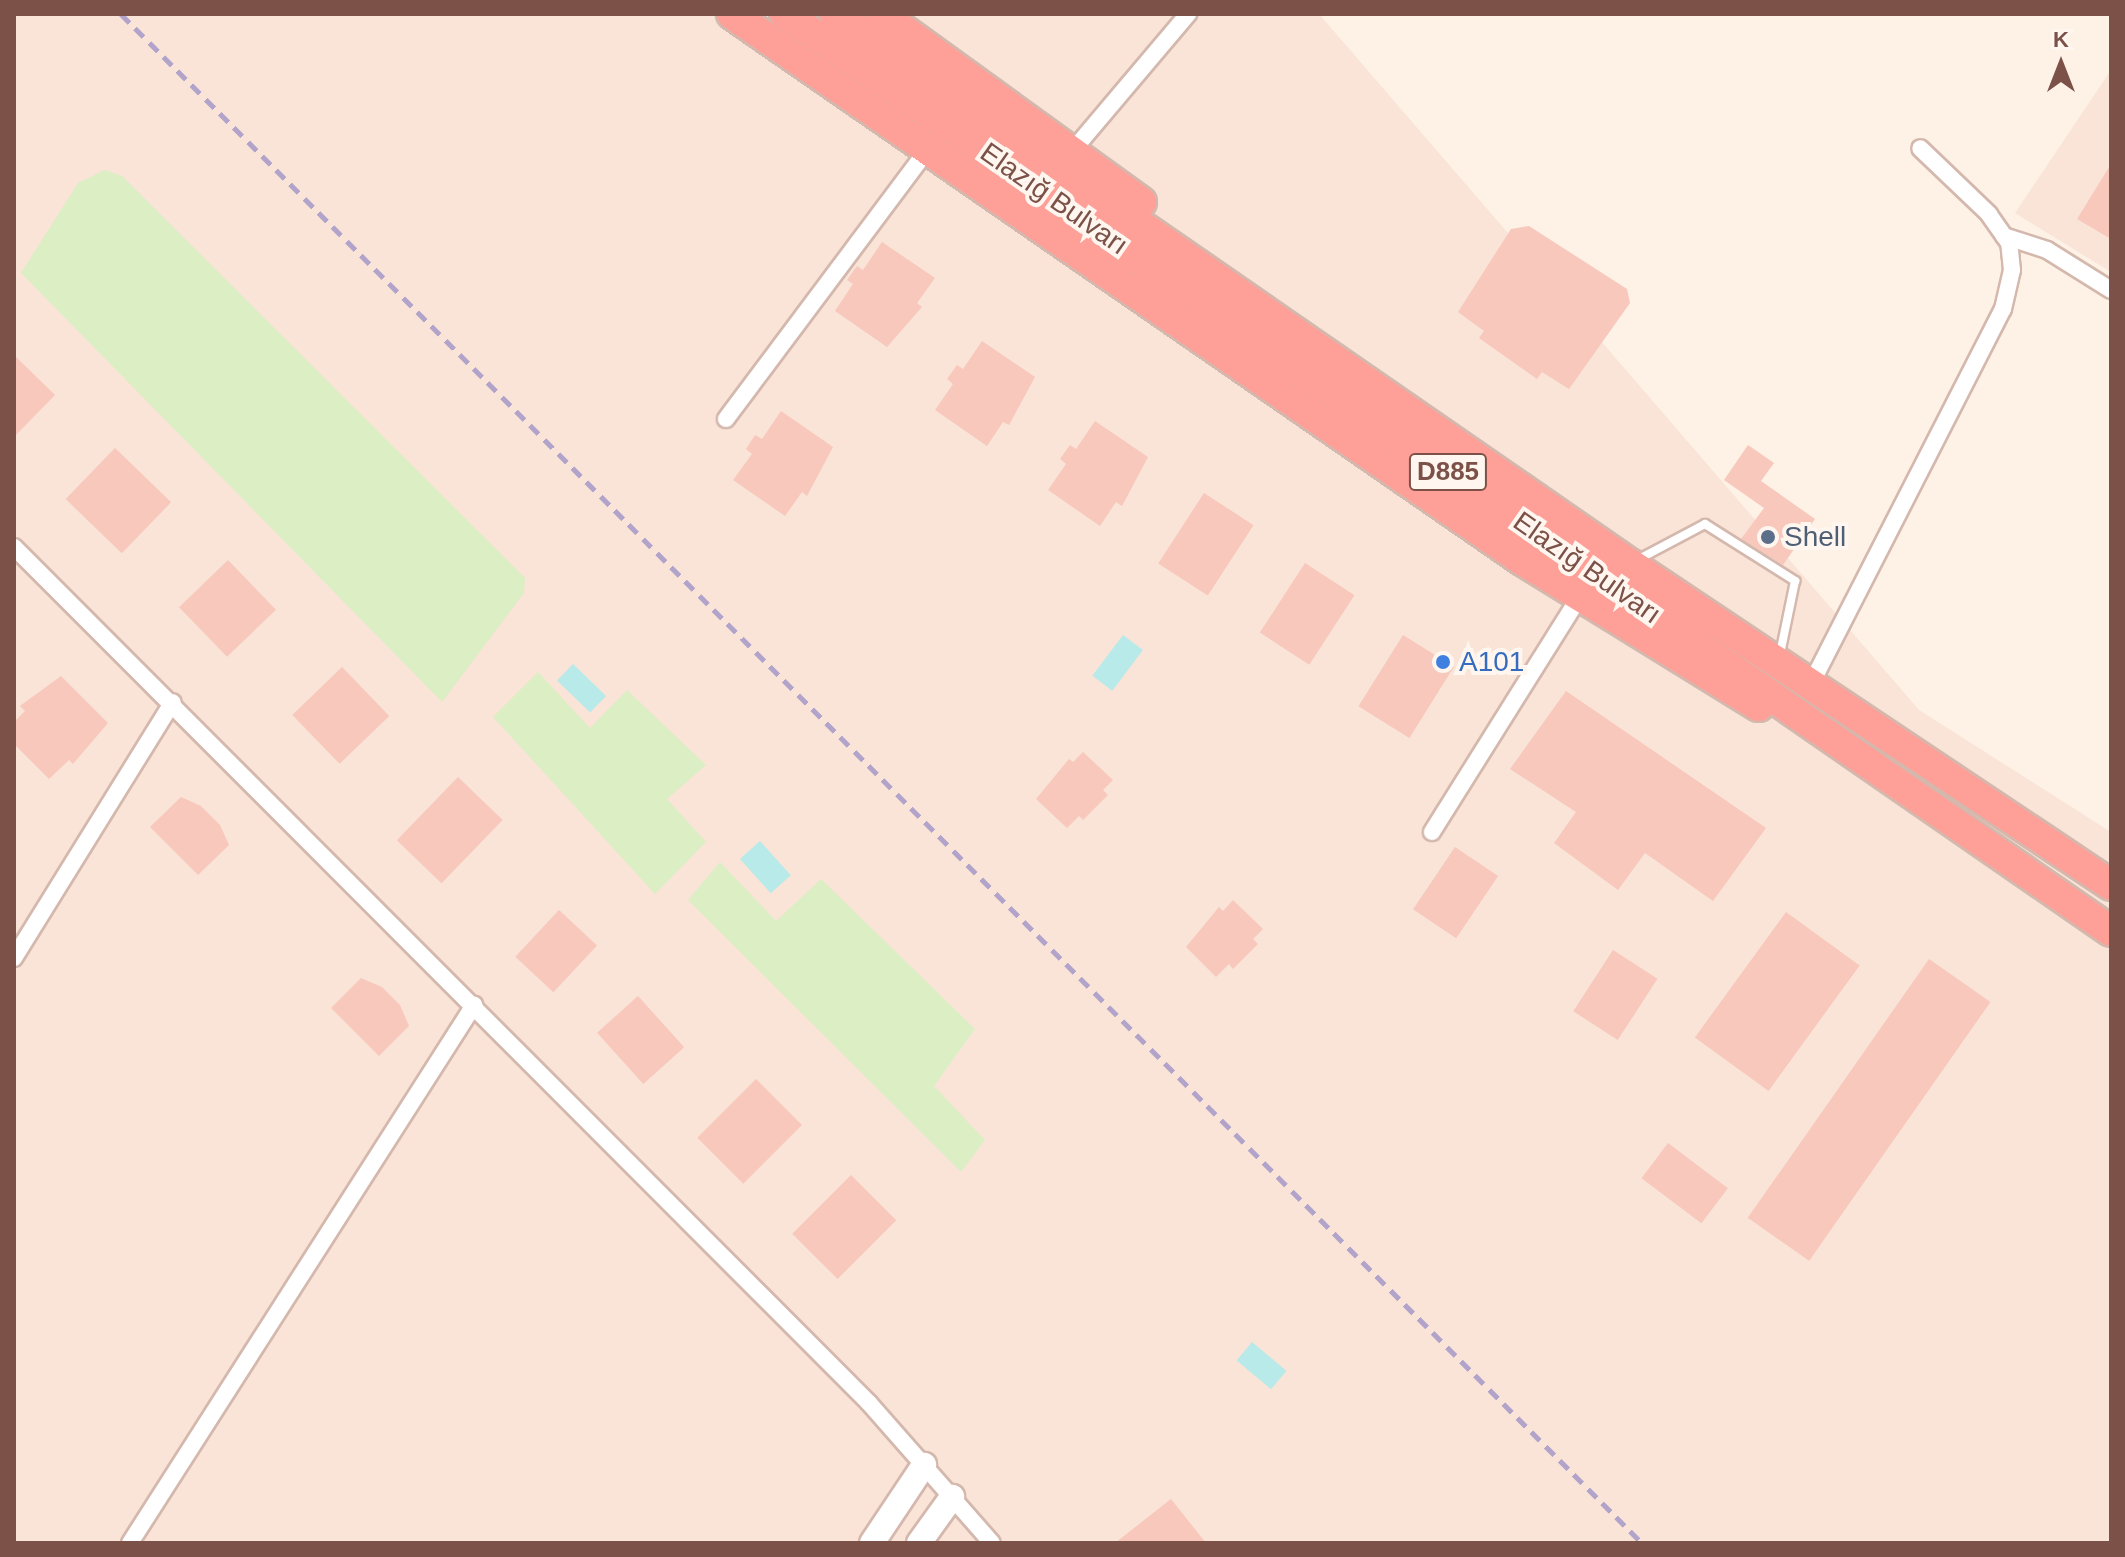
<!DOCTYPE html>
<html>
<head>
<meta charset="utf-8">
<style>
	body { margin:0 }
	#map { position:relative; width:2125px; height:1557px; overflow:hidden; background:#fef1e6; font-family:Helvetica,sans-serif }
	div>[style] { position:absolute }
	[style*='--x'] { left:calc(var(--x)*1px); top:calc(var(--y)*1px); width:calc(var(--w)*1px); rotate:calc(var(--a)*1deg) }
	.residential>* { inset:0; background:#f9e4d7 }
	.green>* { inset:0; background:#dceec3 }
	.water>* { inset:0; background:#b8eae9; transform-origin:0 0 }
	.building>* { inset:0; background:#f7c8bb; transform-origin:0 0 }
	.roads { filter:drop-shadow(2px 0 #d4b8ad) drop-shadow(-2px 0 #d4b8ad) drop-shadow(0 2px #d4b8ad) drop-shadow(0 -2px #d4b8ad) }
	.lane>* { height:8px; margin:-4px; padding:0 4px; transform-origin:4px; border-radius:4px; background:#fff }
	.street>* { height:16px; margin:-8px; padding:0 8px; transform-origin:8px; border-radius:8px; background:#fff }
	.secondary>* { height:24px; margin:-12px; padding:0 12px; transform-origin:12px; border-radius:12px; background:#fff }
	.highway>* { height:30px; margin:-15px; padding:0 15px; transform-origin:15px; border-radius:15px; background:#fea098 }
	.rail>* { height:5px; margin-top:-2.5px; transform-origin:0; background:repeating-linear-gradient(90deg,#b1a3ca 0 12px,transparent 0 20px) }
	.dots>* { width:22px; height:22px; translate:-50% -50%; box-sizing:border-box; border:4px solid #fff6ef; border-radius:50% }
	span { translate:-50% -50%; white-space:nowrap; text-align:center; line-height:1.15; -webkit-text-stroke:8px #fff6ef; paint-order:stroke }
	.shield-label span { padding:2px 6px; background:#fff6ef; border:2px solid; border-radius:6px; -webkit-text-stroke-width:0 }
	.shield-label { font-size:26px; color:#7b5148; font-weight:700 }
	.street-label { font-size:28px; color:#7b5148 }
	.service-label { font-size:28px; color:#4e5e75 }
	.left { translate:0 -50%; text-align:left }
	.shop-label { font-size:28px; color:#366cbe }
	.frame { position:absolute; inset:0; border:16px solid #7b5148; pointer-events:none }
	.north { position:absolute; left:2021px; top:24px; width:80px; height:80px; -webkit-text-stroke:6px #fff6ef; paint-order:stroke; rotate:0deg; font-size:22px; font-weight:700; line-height:32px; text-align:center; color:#7b5148 }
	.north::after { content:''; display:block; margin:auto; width:28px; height:36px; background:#7b5148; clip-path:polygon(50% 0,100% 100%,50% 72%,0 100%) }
</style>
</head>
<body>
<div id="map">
	<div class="residential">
		<div style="clip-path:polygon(14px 14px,1319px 14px,1919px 710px,2111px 832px,2111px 1543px,14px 1543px)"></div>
		<div style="clip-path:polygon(2111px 70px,2111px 272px,2015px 213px)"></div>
	</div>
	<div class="green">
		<div style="clip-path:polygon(105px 170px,122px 176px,525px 578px,524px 593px,442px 702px,21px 273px,78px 183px)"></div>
		<div style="clip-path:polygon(538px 672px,590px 728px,627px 690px,706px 765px,667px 799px,706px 842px,655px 894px,493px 717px)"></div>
		<div style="clip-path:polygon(720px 862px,776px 921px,821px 879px,975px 1029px,934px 1086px,985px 1140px,961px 1172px,688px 900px)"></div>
	</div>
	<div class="water">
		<div style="left:1123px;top:635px;width:25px;height:51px;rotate:37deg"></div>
		<div style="left:573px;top:664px;width:46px;height:23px;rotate:44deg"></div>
		<div style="left:760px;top:841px;width:46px;height:27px;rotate:48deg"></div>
		<div style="left:1252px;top:1342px;width:45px;height:24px;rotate:40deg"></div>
	</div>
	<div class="building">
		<div style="clip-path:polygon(2111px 164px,2111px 239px,2077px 219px)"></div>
		<div style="clip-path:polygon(1529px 226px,1627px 289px,1630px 303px,1569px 389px,1542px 372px,1537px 379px,1479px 338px,1484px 331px,1458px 312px,1511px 229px)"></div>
		<div style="clip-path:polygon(882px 242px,935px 278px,917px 303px,922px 307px,887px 347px,835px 311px,853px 284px,847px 280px,857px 266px,863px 270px)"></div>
		<div style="clip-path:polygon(982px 341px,1035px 377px,1009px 425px,1003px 422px,987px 446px,935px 410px,953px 384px,947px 379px,957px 365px,963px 369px)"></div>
		<div style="clip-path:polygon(14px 355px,55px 395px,14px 437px)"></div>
		<div style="clip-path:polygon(781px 411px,833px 447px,807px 496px,802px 492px,785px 516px,733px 480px,752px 454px,746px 449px,755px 435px,762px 439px)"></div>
		<div style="clip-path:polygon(1095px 421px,1148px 457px,1122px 506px,1116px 502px,1100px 526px,1048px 490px,1066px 464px,1060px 459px,1070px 445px,1076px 449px)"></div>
		<div style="clip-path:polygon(1748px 445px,1774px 463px,1761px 481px,1815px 519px,1783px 565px,1741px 539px,1764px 508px,1724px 480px)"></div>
		<div style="left:115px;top:448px;width:78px;height:71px;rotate:44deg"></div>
		<div style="left:1204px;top:493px;width:59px;height:84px;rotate:33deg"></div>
		<div style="left:228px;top:560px;width:69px;height:68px;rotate:46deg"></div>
		<div style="left:1305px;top:563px;width:59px;height:83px;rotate:33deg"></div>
		<div style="left:1403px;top:635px;width:60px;height:84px;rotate:32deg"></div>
		<div style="left:342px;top:667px;width:68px;height:69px;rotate:46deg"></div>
		<div style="clip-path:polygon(61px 676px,108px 723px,73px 764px,69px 760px,49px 779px,14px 744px,14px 722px,25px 711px,20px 706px)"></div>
		<div style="clip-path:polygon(1566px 691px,1766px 828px,1713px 901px,1645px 853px,1618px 890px,1554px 843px,1576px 812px,1510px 769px)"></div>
		<div style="clip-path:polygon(1083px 752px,1113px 780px,1103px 790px,1108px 795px,1083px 820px,1079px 816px,1067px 828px,1036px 799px,1069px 759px,1073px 762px)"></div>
		<div style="left:458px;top:777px;width:62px;height:88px;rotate:44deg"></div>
		<div style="clip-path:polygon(181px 797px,201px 806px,220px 825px,229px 845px,198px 875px,150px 827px)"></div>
		<div style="left:1455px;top:847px;width:52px;height:75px;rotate:34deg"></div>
		<div style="clip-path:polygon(1233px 900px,1263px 929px,1253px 939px,1258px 944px,1233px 969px,1229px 964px,1216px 977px,1186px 947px,1219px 907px,1223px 911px)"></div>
		<div style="left:559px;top:910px;width:52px;height:64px;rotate:43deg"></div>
		<div style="left:1786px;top:912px;width:91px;height:155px;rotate:36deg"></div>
		<div style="left:1613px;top:950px;width:53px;height:73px;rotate:33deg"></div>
		<div style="left:1929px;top:959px;width:75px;height:316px;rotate:35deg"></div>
		<div style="clip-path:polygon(361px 978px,382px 987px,400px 1005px,409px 1026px,379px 1056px,331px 1008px)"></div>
		<div style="left:638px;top:996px;width:69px;height:55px;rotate:48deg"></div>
		<div style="left:756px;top:1079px;width:65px;height:83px;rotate:45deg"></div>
		<div style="left:1668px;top:1143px;width:75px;height:44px;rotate:37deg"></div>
		<div style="left:851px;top:1175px;width:64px;height:83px;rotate:45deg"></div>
		<div style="clip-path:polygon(1171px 1499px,1206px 1543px,1115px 1543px)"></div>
	</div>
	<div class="roads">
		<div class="lane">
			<div style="--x:1637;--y:560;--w:77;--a:-27.9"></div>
			<div style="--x:1705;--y:524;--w:107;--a:32.3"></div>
			<div style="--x:1795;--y:581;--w:75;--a:101.6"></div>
		</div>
		<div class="street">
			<div style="--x:1074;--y:149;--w:177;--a:-49.8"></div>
			<div style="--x:2004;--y:236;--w:45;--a:18"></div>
			<div style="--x:2047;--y:250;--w:75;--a:32"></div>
			<div style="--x:726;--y:419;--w:339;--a:-53.2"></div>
			<div style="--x:14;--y:547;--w:1210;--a:45.03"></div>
			<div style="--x:869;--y:1403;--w:186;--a:48.7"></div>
			<div style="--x:1811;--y:684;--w:421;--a:-62.9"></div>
			<div style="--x:2003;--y:309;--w:40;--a:-77"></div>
			<div style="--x:2012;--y:270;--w:27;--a:-96"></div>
			<div style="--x:2009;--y:243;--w:35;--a:-125"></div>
			<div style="--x:1989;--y:214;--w:95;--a:-136.3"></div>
			<div style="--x:1432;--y:832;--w:279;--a:-57.9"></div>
			<div style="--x:14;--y:958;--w:301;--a:-58.2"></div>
			<div style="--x:130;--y:1543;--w:639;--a:-57.4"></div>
		</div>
		<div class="secondary">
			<div style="--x:872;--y:1543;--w:94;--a:-56.3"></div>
			<div style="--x:919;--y:1543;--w:57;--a:-54.3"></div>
		</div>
		<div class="highway">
			<div style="--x:732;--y:14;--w:960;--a:34.65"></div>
			<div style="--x:1522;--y:560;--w:278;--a:31.7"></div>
			<div style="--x:785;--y:14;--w:1612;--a:34.67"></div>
			<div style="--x:835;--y:14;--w:967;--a:34.68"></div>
			<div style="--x:1630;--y:564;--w:578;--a:33.72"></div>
			<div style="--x:881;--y:14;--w:321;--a:35.9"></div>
		</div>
	</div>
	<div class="rail">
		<div style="--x:121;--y:14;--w:2157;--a:45.15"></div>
	</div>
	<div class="dots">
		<div style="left:1768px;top:537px;background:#5c6f8a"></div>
		<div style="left:1443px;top:662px;background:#3f7fe0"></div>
	</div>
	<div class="shield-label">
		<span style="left:1448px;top:472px">D885</span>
	</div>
	<div class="street-label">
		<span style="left:1054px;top:199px;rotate:35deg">Elazığ Bulvarı</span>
		<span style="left:1587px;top:568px;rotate:35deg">Elazığ Bulvarı</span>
	</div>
	<div class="service-label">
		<span class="left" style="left:1784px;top:537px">Shell</span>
	</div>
	<div class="shop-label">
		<span class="left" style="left:1459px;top:662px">A101</span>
	</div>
	<div class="frame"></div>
	<div class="north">K</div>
</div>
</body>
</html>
